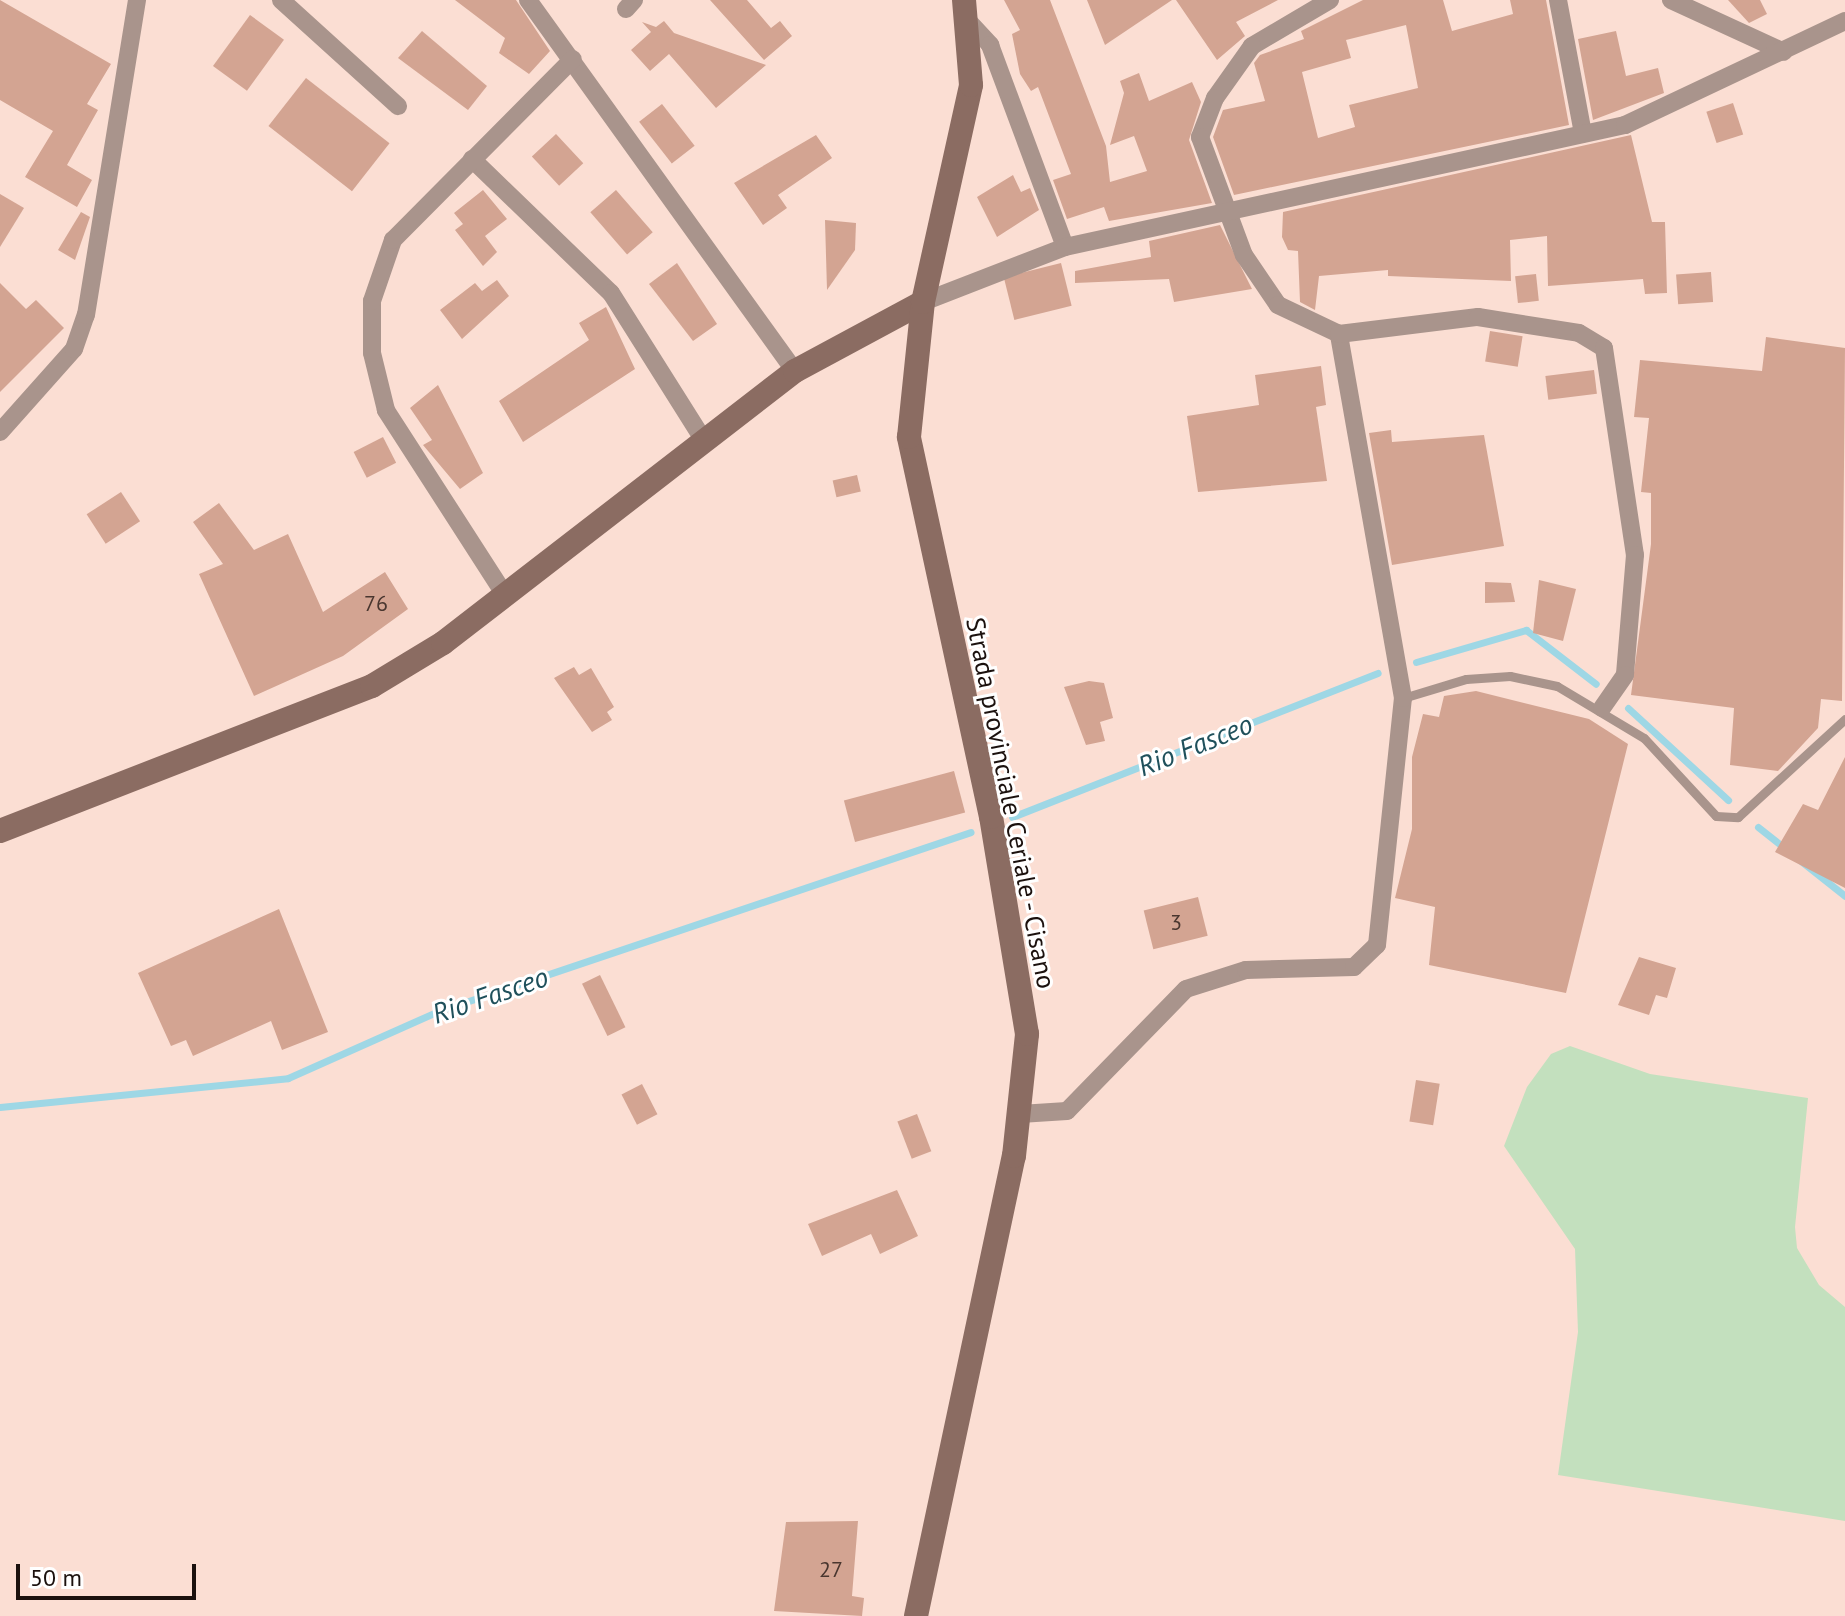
<!DOCTYPE html>
<html>
<head>
<meta charset="utf-8">
<style>
	body { margin:0 }
	#map { position:relative; width:1845px; height:1616px; overflow:hidden; background:#fbded3; font-family:"PT Sans",sans-serif }
	div>[style] { position:absolute }
	[style*='--x'] { left:calc(var(--x)*1px); top:calc(var(--y)*1px); width:calc(var(--w)*1px); rotate:calc(var(--a)*1deg) }
	.green>* { inset:0; background:#c3e0be }
	.stream>* { height:7px; margin:-3.5px; padding:0 3.5px; transform-origin:3.5px; border-radius:3.5px; background:#9ed7e5 }
	.building>* { inset:0; background:#d3a492; transform-origin:0 0 }
	.lane>* { height:9px; margin:-4.5px; padding:0 4.5px; transform-origin:4.5px; border-radius:4.5px; background:#a9948c }
	.street>* { height:18px; margin:-9px; padding:0 9px; transform-origin:9px; border-radius:9px; background:#a9948c }
	.secondary>* { height:24px; margin:-12px; padding:0 12px; transform-origin:12px; border-radius:12px; background:#8b6c62 }
	span { translate:-50% -50%; white-space:nowrap; text-align:center; line-height:1.15; -webkit-text-stroke:6px #fff; paint-order:stroke }
	.number-label { font-size:22px; color:#49362f }
	.number-label span { -webkit-text-stroke-width:0 }
	.street-label { font-size:26px; color:#1b110e }
	.water-label { font-size:28px; color:#1f505b; font-style:italic }
	.scale { position:absolute; left:16px; top:1564px; width:180px; height:36px; box-sizing:border-box; border:4px solid #1b110e; border-top:0; padding-left:10px; font-size:24px; line-height:28px; white-space:nowrap; color:#1b110e; -webkit-text-stroke:6px #fff; paint-order:stroke }
</style>
</head>
<body>
<div id="map">
	<div class="green">
		<div style="clip-path:polygon(1570px 1046px,1650px 1074px,1808px 1098px,1795px 1227px,1797px 1248px,1819px 1285px,1845px 1307px,1845px 1521px,1558px 1475px,1578px 1332px,1575px 1249px,1504px 1146px,1527px 1087px,1551px 1054px)"></div>
	</div>
	<div class="stream">
		<div style="--x:1416;--y:662;--w:115;--a:-16.2"></div>
		<div style="--x:1526;--y:630;--w:88;--a:37.6"></div>
		<div style="--x:1628;--y:708;--w:136;--a:42.6"></div>
		<div style="--x:1012;--y:817;--w:393;--a:-21.5"></div>
		<div style="--x:1758;--y:827;--w:111;--a:38.4"></div>
		<div style="--x:0;--y:1107;--w:289;--a:-5.7"></div>
		<div style="--x:288;--y:1078;--w:162;--a:-24"></div>
		<div style="--x:436;--y:1012;--w:564;--a:-18.6"></div>
	</div>
	<div class="building">
		<div style="clip-path:polygon(0 0,111px 64px,87px 104px,98px 110px,67px 165px,92px 180px,77px 207px,25px 177px,53px 131px,0 100px)"></div>
		<div style="clip-path:polygon(455px 0,516px 0,550px 51px,529px 74px,499px 53px,505px 38px)"></div>
		<div style="clip-path:polygon(710px 0,747px 0,771px 28px,780px 21px,792px 36px,764px 60px)"></div>
		<div style="clip-path:polygon(1004px 0,1050px 0,1106px 146px,1110px 182px,1147px 171px,1134px 136px,1110px 145px,1124px 93px,1120px 81px,1139px 73px,1149px 101px,1192px 82px,1201px 102px,1189px 140px,1212px 203px,1109px 221px,1104px 207px,1067px 219px,1053px 180px,1071px 174px,1038px 87px,1031px 91px,1020px 74px,1012px 34px,1020px 30px)"></div>
		<div style="clip-path:polygon(1087px 0,1172px 0,1105px 45px)"></div>
		<div style="clip-path:polygon(1176px 0,1278px 0,1236px 22px,1245px 36px,1217px 60px)"></div>
		<div style="clip-path:polygon(evenodd,1363px 0,1443px 0,1452px 31px,1513px 14px,1510px 0,1546px 0,1569px 125px,1234px 195px,1213px 137px,1223px 110px,1265px 101px,1254px 63px,1260px 55px,1304px 39px,1301px 31px,1363px 0,1406px 25px,1418px 88px,1349px 105px,1355px 127px,1318px 138px,1302px 72px,1351px 58px,1346px 40px,1406px 25px)"></div>
		<div style="clip-path:polygon(1728px 0,1760px 0,1767px 14px,1749px 23px)"></div>
		<div style="left:250px;top:15px;width:42px;height:63px;rotate:36deg"></div>
		<div style="clip-path:polygon(664px 21px,674px 33px,766px 65px,716px 108px,669px 54px,650px 71px,631px 50px,651px 32px,642px 22px,656px 27px)"></div>
		<div style="clip-path:polygon(422px 31px,487px 86px,468px 110px,398px 58px)"></div>
		<div style="clip-path:polygon(1616px 31px,1626px 76px,1658px 68px,1664px 93px,1593px 120px,1578px 39px)"></div>
		<div style="left:306px;top:78px;width:106px;height:61px;rotate:38deg"></div>
		<div style="left:1733px;top:103px;width:33px;height:28px;rotate:72deg"></div>
		<div style="left:662px;top:104px;width:53px;height:29px;rotate:52deg"></div>
		<div style="left:556px;top:134px;width:40px;height:33px;rotate:47deg"></div>
		<div style="clip-path:polygon(816px 135px,832px 158px,778px 195px,787px 208px,763px 225px,734px 183px)"></div>
		<div style="clip-path:polygon(1631px 135px,1652px 222px,1665px 222px,1667px 293px,1645px 294px,1643px 279px,1548px 286px,1547px 236px,1510px 240px,1511px 281px,1388px 276px,1388px 270px,1319px 276px,1315px 310px,1300px 302px,1298px 251px,1288px 250px,1282px 237px,1283px 212px)"></div>
		<div style="clip-path:polygon(1013px 175px,1021px 192px,1030px 188px,1039px 210px,997px 237px,977px 197px)"></div>
		<div style="clip-path:polygon(483px 190px,507px 219px,485px 236px,497px 252px,483px 266px,455px 230px,463px 224px,454px 213px)"></div>
		<div style="left:616px;top:190px;width:56px;height:34px;rotate:49deg"></div>
		<div style="clip-path:polygon(0 194px,24px 208px,0 247px)"></div>
		<div style="clip-path:polygon(81px 212px,90px 217px,75px 260px,58px 250px)"></div>
		<div style="clip-path:polygon(825px 220px,856px 223px,855px 250px,827px 290px)"></div>
		<div style="clip-path:polygon(1220px 225px,1252px 289px,1174px 302px,1169px 279px,1075px 283px,1075px 271px,1151px 257px,1149px 241px)"></div>
		<div style="clip-path:polygon(677px 263px,717px 324px,693px 341px,649px 284px)"></div>
		<div style="left:1061px;top:263px;width:44px;height:59px;rotate:76deg"></div>
		<div style="left:1711px;top:272px;width:30px;height:35px;rotate:86deg"></div>
		<div style="left:1536px;top:274px;width:27px;height:21px;rotate:84deg"></div>
		<div style="clip-path:polygon(497px 280px,509px 296px,462px 339px,440px 310px,475px 283px,482px 291px)"></div>
		<div style="clip-path:polygon(0 283px,26px 309px,36px 300px,64px 328px,0 392px)"></div>
		<div style="clip-path:polygon(606px 307px,635px 369px,523px 442px,499px 401px,589px 340px,579px 323px)"></div>
		<div style="left:1490px;top:331px;width:33px;height:31px;rotate:9deg"></div>
		<div style="clip-path:polygon(1766px 337px,1845px 348px,1842px 701px,1821px 699px,1818px 728px,1778px 771px,1730px 765px,1734px 708px,1631px 695px,1651px 544px,1651px 493px,1641px 492px,1649px 418px,1634px 417px,1640px 360px,1762px 371px)"></div>
		<div style="clip-path:polygon(1321px 366px,1326px 405px,1316px 407px,1327px 481px,1198px 492px,1187px 416px,1259px 405px,1255px 375px)"></div>
		<div style="left:1594px;top:370px;width:24px;height:49px;rotate:83deg"></div>
		<div style="clip-path:polygon(438px 385px,483px 473px,460px 489px,423px 445px,432px 440px,410px 408px)"></div>
		<div style="clip-path:polygon(1391px 430px,1392px 442px,1484px 435px,1504px 546px,1392px 565px,1369px 433px)"></div>
		<div style="left:383px;top:437px;width:29px;height:33px;rotate:63deg"></div>
		<div style="left:857px;top:475px;width:17px;height:25px;rotate:77deg"></div>
		<div style="left:121px;top:492px;width:35px;height:41px;rotate:57deg"></div>
		<div style="clip-path:polygon(219px 503px,254px 550px,288px 534px,323px 612px,385px 572px,408px 609px,343px 656px,254px 696px,199px 574px,223px 564px,193px 522px)"></div>
		<div style="clip-path:polygon(1539px 580px,1576px 589px,1563px 641px,1533px 633px)"></div>
		<div style="clip-path:polygon(1485px 582px,1511px 583px,1515px 602px,1485px 603px)"></div>
		<div style="clip-path:polygon(574px 667px,579px 675px,591px 668px,614px 707px,607px 712px,612px 720px,592px 732px,554px 678px)"></div>
		<div style="clip-path:polygon(1089px 681px,1104px 683px,1113px 718px,1100px 722px,1105px 741px,1086px 745px,1064px 687px)"></div>
		<div style="clip-path:polygon(1476px 691px,1589px 719px,1628px 744px,1566px 993px,1429px 965px,1435px 907px,1395px 898px,1412px 829px,1412px 757px,1423px 714px,1439px 717px,1444px 696px)"></div>
		<div style="clip-path:polygon(1845px 757px,1845px 888px,1775px 852px,1803px 804px,1818px 810px)"></div>
		<div style="left:954px;top:771px;width:43px;height:114px;rotate:75deg"></div>
		<div style="left:1198px;top:897px;width:40px;height:56px;rotate:76deg"></div>
		<div style="clip-path:polygon(279px 909px,328px 1032px,282px 1050px,271px 1021px,193px 1056px,186px 1040px,171px 1046px,138px 973px)"></div>
		<div style="clip-path:polygon(1639px 957px,1676px 968px,1667px 998px,1656px 995px,1649px 1015px,1618px 1005px)"></div>
		<div style="left:600px;top:975px;width:58px;height:20px;rotate:64deg"></div>
		<div style="left:1416px;top:1080px;width:24px;height:42px;rotate:9deg"></div>
		<div style="left:642px;top:1084px;width:34px;height:23px;rotate:63deg"></div>
		<div style="left:917px;top:1114px;width:40px;height:21px;rotate:69deg"></div>
		<div style="clip-path:polygon(897px 1190px,918px 1236px,880px 1254px,871px 1234px,822px 1256px,808px 1224px)"></div>
		<div style="clip-path:polygon(858px 1521px,852px 1596px,864px 1598px,862px 1616px,774px 1611px,786px 1522px)"></div>
	</div>
	<div class="lane">
		<div style="--x:1403;--y:698;--w:66;--a:-16.8"></div>
		<div style="--x:1466;--y:679;--w:44;--a:-3.9"></div>
		<div style="--x:1510;--y:676;--w:48;--a:12"></div>
		<div style="--x:1557;--y:686;--w:101;--a:30.9"></div>
		<div style="--x:1644;--y:738;--w:106;--a:47.3"></div>
		<div style="--x:1716;--y:816;--w:22;--a:3"></div>
		<div style="--x:1738;--y:817;--w:145;--a:-42.5"></div>
	</div>
	<div class="street">
		<div style="--x:281;--y:0;--w:158;--a:42.2"></div>
		<div style="--x:528;--y:0;--w:457;--a:54.3"></div>
		<div style="--x:1330;--y:0;--w:91;--a:149.5"></div>
		<div style="--x:1252;--y:46;--w:64;--a:125.4"></div>
		<div style="--x:1215;--y:98;--w:42;--a:111"></div>
		<div style="--x:1200;--y:137;--w:126;--a:69.6"></div>
		<div style="--x:1244;--y:255;--w:60;--a:55.8"></div>
		<div style="--x:1278;--y:305;--w:68;--a:25.4"></div>
		<div style="--x:1558;--y:0;--w:136;--a:79.4"></div>
		<div style="--x:1671;--y:0;--w:124;--a:24.7"></div>
		<div style="--x:626;--y:9;--w:12;--a:-48"></div>
		<div style="--x:968;--y:21;--w:33;--a:47"></div>
		<div style="--x:990;--y:45;--w:215;--a:69.6"></div>
		<div style="--x:472;--y:159;--w:193;--a:44"></div>
		<div style="--x:611;--y:293;--w:173;--a:57.8"></div>
		<div style="--x:923;--y:302;--w:152;--a:-21.2"></div>
		<div style="--x:1065;--y:247;--w:573;--a:-12.29"></div>
		<div style="--x:1625;--y:125;--w:243;--a:-25.3"></div>
		<div style="--x:0;--y:432;--w:111;--a:-48.3"></div>
		<div style="--x:74;--y:349;--w:36;--a:-71"></div>
		<div style="--x:86;--y:315;--w:319;--a:-80.8"></div>
		<div style="--x:505;--y:595;--w:220;--a:-122.8"></div>
		<div style="--x:386;--y:410;--w:59;--a:-103.8"></div>
		<div style="--x:372;--y:353;--w:52;--a:-90"></div>
		<div style="--x:372;--y:301;--w:65;--a:-71"></div>
		<div style="--x:393;--y:240;--w:255;--a:-45.2"></div>
		<div style="--x:1020;--y:1114;--w:47;--a:-3.7"></div>
		<div style="--x:1067;--y:1111;--w:170;--a:-45.7"></div>
		<div style="--x:1186;--y:989;--w:63;--a:-17.6"></div>
		<div style="--x:1246;--y:970;--w:108;--a:-1.6"></div>
		<div style="--x:1354;--y:967;--w:32;--a:-44"></div>
		<div style="--x:1377;--y:945;--w:248;--a:-84"></div>
		<div style="--x:1403;--y:698;--w:370;--a:-100"></div>
		<div style="--x:1339;--y:334;--w:140;--a:-7"></div>
		<div style="--x:1478;--y:317;--w:102;--a:9"></div>
		<div style="--x:1579;--y:333;--w:29;--a:31"></div>
		<div style="--x:1604;--y:348;--w:209;--a:81.5"></div>
		<div style="--x:1635;--y:555;--w:120;--a:94.8"></div>
		<div style="--x:1625;--y:675;--w:40;--a:124.9"></div>
	</div>
	<div class="secondary">
		<div style="--x:0;--y:831;--w:399;--a:-21.3"></div>
		<div style="--x:372;--y:686;--w:83;--a:-31.2"></div>
		<div style="--x:443;--y:643;--w:445;--a:-37.7"></div>
		<div style="--x:795;--y:371;--w:145;--a:-28.3"></div>
		<div style="--x:916;--y:1616;--w:470;--a:-78"></div>
		<div style="--x:1014;--y:1156;--w:123;--a:-83.9"></div>
		<div style="--x:1027;--y:1034;--w:220;--a:-99.4"></div>
		<div style="--x:991;--y:817;--w:389;--a:-102.2"></div>
		<div style="--x:909;--y:437;--w:136;--a:-84.1"></div>
		<div style="--x:923;--y:302;--w:222;--a:-77.5"></div>
		<div style="--x:971;--y:85;--w:85;--a:-94.7"></div>
	</div>
	<div class="number-label">
		<span style="left:376px;top:604px">76</span>
		<span style="left:1176px;top:923px">3</span>
		<span style="left:831px;top:1570px">27</span>
	</div>
	<div class="street-label">
		<span style="left:1011px;top:803px;rotate:79deg">Strada provinciale Ceriale - Cisano</span>
	</div>
	<div class="water-label">
		<span style="left:1195px;top:745px;rotate:-22deg">Rio Fasceo</span>
		<span style="left:490px;top:995px;rotate:-19deg">Rio Fasceo</span>
	</div>
	<div class="scale">50 m</div>
</div>
</body>
</html>
